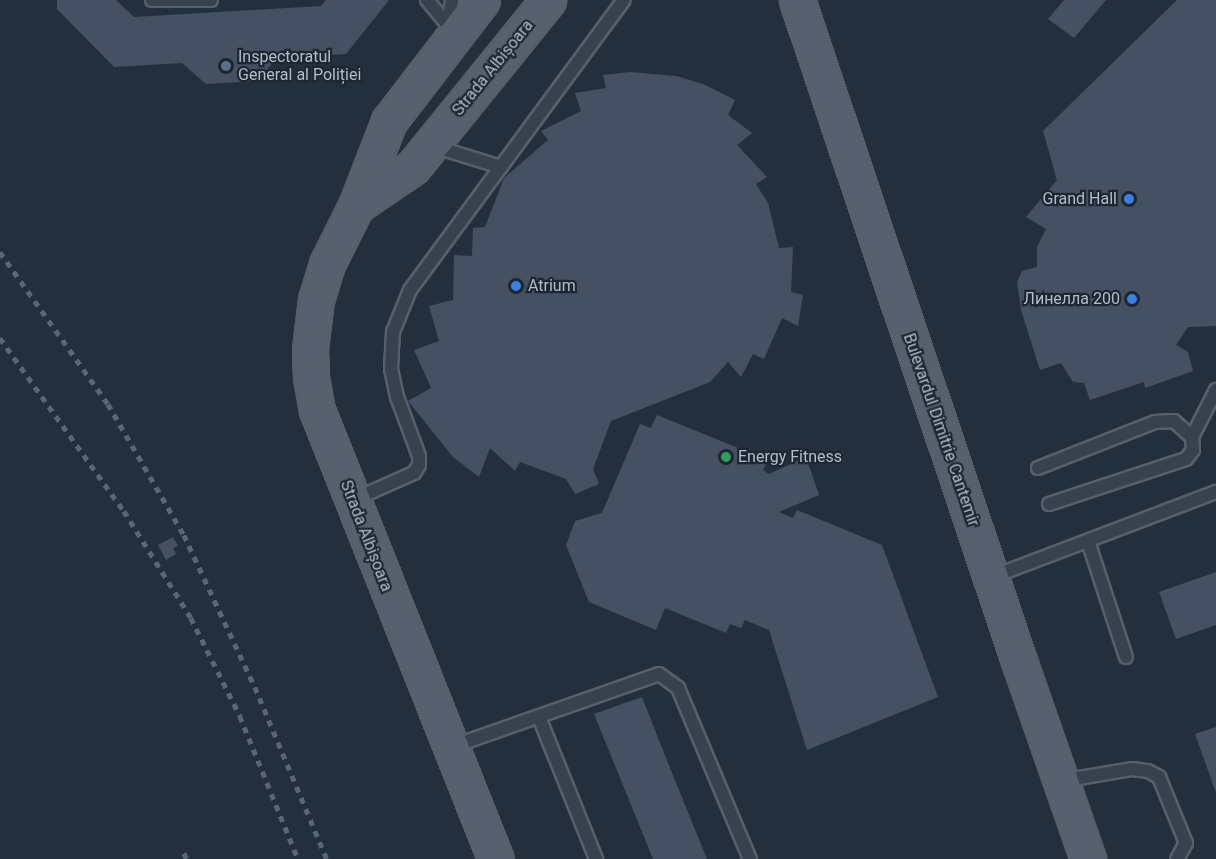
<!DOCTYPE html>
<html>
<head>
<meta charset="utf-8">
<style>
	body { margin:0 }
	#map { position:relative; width:1216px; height:859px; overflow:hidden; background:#242f3e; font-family:Roboto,sans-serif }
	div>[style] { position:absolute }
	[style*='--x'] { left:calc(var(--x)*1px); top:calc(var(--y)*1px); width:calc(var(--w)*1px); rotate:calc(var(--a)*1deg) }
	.building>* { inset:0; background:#455162 }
	.roads { filter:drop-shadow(2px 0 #565f6c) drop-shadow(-2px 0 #565f6c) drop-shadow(0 2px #565f6c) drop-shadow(0 -2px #565f6c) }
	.lane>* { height:12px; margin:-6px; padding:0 6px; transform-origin:6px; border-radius:6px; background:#38414e }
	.primary>* { height:33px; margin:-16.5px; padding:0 16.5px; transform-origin:16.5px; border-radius:16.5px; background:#56606e }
	.rail>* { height:4.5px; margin-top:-2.25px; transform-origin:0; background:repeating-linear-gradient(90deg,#5a6575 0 6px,transparent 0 12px) }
	.dots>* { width:16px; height:16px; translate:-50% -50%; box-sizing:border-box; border:3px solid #1d2633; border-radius:50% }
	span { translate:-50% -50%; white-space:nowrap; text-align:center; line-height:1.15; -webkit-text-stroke:4.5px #1d2633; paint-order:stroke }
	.poi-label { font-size:16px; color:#b4bcc9 }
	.left { translate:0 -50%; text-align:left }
	.right { translate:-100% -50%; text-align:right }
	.street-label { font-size:16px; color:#b4bcc9 }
</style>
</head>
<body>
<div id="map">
	<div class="building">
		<div style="clip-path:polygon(57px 0,116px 0,134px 17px,321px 6px,326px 0,389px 0,346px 54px,277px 58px,257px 81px,206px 84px,182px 63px,114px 67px,57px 9px)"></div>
		<div style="clip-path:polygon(1064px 0,1106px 0,1074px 38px,1048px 19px)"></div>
		<div style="clip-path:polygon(1177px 0,1216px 0,1216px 326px,1188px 327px,1176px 345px,1188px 352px,1193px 371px,1145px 388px,1144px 382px,1090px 400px,1084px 383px,1073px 382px,1061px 363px,1040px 370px,1021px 310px,1017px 282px,1022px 271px,1037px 267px,1037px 247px,1046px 229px,1026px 217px,1057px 180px,1043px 131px)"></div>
		<div style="clip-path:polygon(630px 72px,676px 76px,703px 84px,735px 100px,728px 115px,752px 133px,737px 145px,767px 177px,756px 184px,768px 203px,779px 248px,793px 247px,791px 292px,803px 295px,798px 326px,782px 318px,764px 359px,753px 354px,741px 377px,728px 362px,710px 382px,611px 421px,593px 469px,599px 484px,575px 494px,566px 479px,520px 462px,515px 471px,490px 448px,479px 477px,453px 457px,408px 401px,431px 388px,414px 350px,439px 341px,429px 306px,453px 300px,454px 255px,472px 256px,473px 228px,485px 227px,504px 178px,548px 140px,541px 131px,581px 111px,575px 93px,606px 88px,603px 75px)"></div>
		<div style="clip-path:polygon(657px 415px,768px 460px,763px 470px,769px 474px,806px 457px,819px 495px,779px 512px,793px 518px,797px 510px,882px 545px,938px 697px,807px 750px,769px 630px,745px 620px,741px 628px,730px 624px,726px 633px,665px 608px,656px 630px,589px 602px,566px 545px,575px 521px,602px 513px,640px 424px,651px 428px)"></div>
		<div style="clip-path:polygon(173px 537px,178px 546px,173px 548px,176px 554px,166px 560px,158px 545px)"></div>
		<div style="clip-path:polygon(1216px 572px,1216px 625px,1176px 639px,1159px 592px)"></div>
		<div style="clip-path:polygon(642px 697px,668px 763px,707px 859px,653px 859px,594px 714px)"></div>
		<div style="clip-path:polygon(1216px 727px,1216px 793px,1195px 734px)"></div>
	</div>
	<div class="roads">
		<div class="lane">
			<div style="--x:152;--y:0;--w:59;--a:0"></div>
			<div style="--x:427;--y:0;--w:33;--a:50"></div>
			<div style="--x:447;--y:32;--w:32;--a:-81"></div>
			<div style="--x:433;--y:146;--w:71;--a:17.2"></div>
			<div style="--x:1038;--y:468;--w:126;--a:-21.5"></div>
			<div style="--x:1155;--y:422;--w:19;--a:-3"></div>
			<div style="--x:1174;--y:421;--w:24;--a:42"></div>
			<div style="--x:353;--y:500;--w:67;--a:-23.9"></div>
			<div style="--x:414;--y:473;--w:9;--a:-58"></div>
			<div style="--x:419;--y:465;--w:9;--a:-90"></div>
			<div style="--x:419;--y:456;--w:63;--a:-110.4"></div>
			<div style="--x:397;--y:397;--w:29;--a:-102"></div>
			<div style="--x:391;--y:369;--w:37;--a:-87"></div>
			<div style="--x:393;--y:332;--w:45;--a:-68"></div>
			<div style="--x:410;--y:290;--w:360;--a:-53.6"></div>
			<div style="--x:1049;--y:504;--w:144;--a:-18.2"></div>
			<div style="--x:1186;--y:459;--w:11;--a:-52"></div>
			<div style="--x:1193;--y:450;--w:13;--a:-94"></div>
			<div style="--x:1192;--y:437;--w:53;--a:-62.9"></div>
			<div style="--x:1088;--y:541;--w:122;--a:71.9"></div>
			<div style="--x:992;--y:577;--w:240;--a:-20.8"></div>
			<div style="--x:539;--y:717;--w:153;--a:68.1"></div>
			<div style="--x:451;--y:747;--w:220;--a:-19.3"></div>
			<div style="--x:659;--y:674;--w:24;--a:36"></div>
			<div style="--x:678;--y:688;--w:186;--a:67.2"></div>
			<div style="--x:1061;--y:781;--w:73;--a:-9.5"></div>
			<div style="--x:1133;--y:769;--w:15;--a:8"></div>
			<div style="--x:1148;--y:771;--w:13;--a:29"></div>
			<div style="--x:1159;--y:777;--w:71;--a:67.8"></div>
			<div style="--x:1186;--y:843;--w:18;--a:119"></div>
		</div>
		<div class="primary">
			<div style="--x:482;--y:0;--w:153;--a:127.5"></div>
			<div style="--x:389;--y:121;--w:91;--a:111.2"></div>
			<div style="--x:356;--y:206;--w:65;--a:116.6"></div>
			<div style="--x:327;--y:264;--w:37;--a:107"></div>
			<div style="--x:316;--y:299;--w:50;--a:96.8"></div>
			<div style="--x:310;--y:349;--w:28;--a:88"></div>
			<div style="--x:311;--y:377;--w:34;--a:80"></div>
			<div style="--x:317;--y:410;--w:483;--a:68.3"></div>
			<div style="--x:797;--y:0;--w:697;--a:71.44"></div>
			<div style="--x:1019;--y:661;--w:210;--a:70.8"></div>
			<div style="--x:356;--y:206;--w:69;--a:-34.4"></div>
			<div style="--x:413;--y:167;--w:215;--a:-51"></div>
		</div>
	</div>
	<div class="rail">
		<div style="--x:0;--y:252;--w:186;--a:54.6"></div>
		<div style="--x:108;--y:404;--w:151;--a:59.9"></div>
		<div style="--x:184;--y:535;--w:168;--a:65"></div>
		<div style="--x:255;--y:687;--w:186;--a:67.3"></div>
		<div style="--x:0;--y:338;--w:213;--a:54.4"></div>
		<div style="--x:124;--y:511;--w:126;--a:57.9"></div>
		<div style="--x:191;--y:618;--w:110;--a:63.4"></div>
		<div style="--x:240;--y:716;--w:154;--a:67.9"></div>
		<div style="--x:184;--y:853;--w:7;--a:63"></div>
	</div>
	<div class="dots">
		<div style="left:226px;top:66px;background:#5c6f8a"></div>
		<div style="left:1129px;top:199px;background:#3f7fe0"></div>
		<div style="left:516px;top:286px;background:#3f7fe0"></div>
		<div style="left:1132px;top:299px;background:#3f7fe0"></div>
		<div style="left:726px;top:457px;background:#2e9e5b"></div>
	</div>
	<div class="poi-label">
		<span class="left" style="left:238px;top:66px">Inspectoratul<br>General al Poliției</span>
		<span class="right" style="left:1117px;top:199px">Grand Hall</span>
		<span class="left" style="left:528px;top:286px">Atrium</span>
		<span class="right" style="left:1120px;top:299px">Линелла 200</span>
		<span class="left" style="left:738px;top:457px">Energy Fitness</span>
	</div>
	<div class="street-label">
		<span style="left:493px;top:68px;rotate:-51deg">Strada Albișoara</span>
		<span style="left:941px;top:430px;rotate:71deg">Bulevardul Dimitrie Cantemir</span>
		<span style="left:366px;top:536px;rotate:69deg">Strada Albișoara</span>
	</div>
</div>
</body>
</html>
